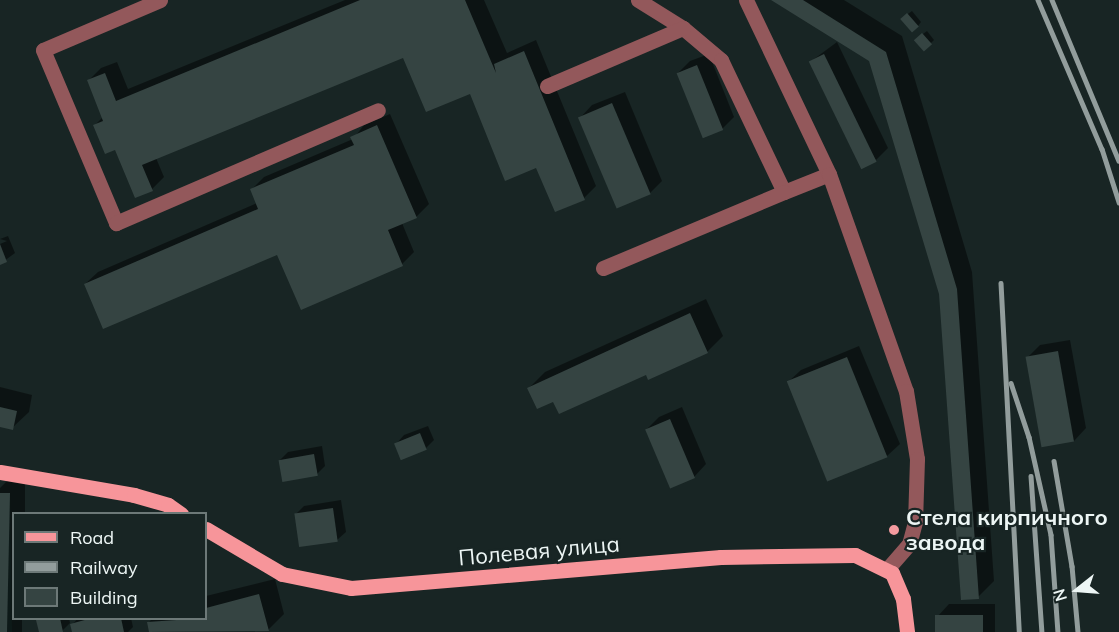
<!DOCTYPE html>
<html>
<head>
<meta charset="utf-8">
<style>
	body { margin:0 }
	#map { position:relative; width:1119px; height:632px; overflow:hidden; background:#182524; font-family:Mulish,sans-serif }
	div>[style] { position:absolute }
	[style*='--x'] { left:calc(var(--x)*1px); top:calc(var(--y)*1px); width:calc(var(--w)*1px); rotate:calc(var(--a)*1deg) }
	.built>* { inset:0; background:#1a302e }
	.shadow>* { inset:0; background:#0007 }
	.building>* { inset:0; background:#354442; transform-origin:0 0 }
	.minor>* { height:15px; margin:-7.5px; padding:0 7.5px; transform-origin:7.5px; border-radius:7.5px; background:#93585b }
	.major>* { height:15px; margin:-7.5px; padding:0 7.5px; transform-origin:7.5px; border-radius:7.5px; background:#f7959a }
	.rail>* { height:4.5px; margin:-2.25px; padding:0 2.25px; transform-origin:2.25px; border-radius:2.25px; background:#929d9c }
	.dots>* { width:16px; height:16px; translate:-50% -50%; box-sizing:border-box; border:3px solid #182524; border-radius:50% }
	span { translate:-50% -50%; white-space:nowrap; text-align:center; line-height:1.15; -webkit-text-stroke:4.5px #182524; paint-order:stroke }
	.poi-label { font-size:22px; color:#edf6f5; font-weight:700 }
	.left { translate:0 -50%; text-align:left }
	.street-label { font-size:22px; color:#edf6f5 }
	.legend { position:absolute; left:12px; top:512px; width:195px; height:108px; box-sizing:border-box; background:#182524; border:2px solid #6d7978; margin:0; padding:8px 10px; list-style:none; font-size:18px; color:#edf6f5 }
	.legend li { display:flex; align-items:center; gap:12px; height:30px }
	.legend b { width:30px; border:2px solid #6d7978 }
	.north { position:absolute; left:1047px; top:560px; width:60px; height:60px; -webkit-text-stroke:4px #182524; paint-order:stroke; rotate:253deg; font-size:16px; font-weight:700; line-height:24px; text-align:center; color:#edf6f5 }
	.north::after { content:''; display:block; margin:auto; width:21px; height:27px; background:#edf6f5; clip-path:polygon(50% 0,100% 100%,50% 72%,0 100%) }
</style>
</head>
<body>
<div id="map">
	<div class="built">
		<div style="clip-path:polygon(10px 493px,12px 632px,0 632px,0 494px)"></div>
	</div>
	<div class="shadow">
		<div style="clip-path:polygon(345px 0,484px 0,507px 53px,536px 40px,596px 186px,584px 198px,537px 166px,470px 92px,404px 56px,156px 158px,164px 177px,152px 189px,95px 125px,103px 117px,88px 81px,101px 68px,117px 62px,128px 89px)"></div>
		<div style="clip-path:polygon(774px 0,844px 0,902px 36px,972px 272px,994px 581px,978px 597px,941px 294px,870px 60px)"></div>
		<div style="clip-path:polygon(912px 11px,921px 22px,918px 26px,905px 16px)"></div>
		<div style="clip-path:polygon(927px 31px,934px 40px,931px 43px,919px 37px)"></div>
		<div style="clip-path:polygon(837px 42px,888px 148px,876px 160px,810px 62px)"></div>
		<div style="clip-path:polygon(709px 54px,734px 117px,722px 129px,678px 73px,690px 61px)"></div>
		<div style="clip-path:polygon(625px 92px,662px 181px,650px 193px,617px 206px,580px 118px,592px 105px)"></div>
		<div style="clip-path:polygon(390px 114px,429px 204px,416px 217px,402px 223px,414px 252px,402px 264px,278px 253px,85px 284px,98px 272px,257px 203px,251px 190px,264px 177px,353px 139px,364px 125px)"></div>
		<div style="clip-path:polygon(8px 236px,15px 253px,0 264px,0 244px,7px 241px,0 239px)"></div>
		<div style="clip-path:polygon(706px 299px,723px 336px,707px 352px,554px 400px,529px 388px,545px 372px)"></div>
		<div style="clip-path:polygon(1070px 340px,1086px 428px,1074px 441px,1028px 357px,1040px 345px)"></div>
		<div style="clip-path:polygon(859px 346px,900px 444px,887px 456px,788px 382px,801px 370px)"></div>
		<div style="clip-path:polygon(0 387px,32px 395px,29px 412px,12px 428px,0 425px)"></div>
		<div style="clip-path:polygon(682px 407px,706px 464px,694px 477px,647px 429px,659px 417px)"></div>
		<div style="clip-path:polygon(428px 426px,434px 440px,426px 448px,396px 444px,404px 435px)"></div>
		<div style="clip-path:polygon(322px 446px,325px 466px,317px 474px,280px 460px,288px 452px)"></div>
		<div style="clip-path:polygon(10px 478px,25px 478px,25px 514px,14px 514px,14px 618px,22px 618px,22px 632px,0 632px,0 488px)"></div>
		<div style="clip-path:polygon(341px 500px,346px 532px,337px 540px,296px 514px,304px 506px)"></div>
		<div style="clip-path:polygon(275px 579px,284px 614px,268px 630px,151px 632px,148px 623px,153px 618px,206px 618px,206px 596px)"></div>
		<div style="clip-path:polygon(949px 604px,995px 604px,995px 632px,937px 632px,937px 617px)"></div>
		<div style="clip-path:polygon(40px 618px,69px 618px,70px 623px,62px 631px,40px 632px)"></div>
		<div style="clip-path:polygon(78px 618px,131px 618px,133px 627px,128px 632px,73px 632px,72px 625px)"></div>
	</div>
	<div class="building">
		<div style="clip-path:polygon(360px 0,465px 0,496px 73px,494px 64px,524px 51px,585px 200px,555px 212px,536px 168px,505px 181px,470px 94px,426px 112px,403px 58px,142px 165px,153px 191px,135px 198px,115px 150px,105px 154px,93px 125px,103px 121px,87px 80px,105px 73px,116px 101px)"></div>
		<div style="clip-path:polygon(771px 0,803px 0,886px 52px,957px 289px,979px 599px,961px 600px,939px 294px,869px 61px)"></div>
		<div style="left:907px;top:13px;width:18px;height:9px;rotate:49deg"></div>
		<div style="left:922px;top:33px;width:15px;height:11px;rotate:48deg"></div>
		<div style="left:824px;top:54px;width:120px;height:17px;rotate:64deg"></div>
		<div style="left:697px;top:65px;width:70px;height:22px;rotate:68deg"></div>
		<div style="left:612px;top:103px;width:99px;height:37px;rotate:67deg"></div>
		<div style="clip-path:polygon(377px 125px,417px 218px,388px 230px,403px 266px,301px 310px,277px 255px,103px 329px,84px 284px,258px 209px,250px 189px,354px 145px,350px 137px)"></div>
		<div style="clip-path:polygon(0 244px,7px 262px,0 265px)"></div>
		<div style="clip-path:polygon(690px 313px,708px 353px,648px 380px,646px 375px,559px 414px,553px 402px,537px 409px,527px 388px)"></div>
		<div style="left:1058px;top:351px;width:92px;height:33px;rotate:80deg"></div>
		<div style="left:847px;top:357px;width:108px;height:65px;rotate:68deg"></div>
		<div style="clip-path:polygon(0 407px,17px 411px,13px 430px,0 427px)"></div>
		<div style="left:670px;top:419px;width:64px;height:27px;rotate:67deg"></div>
		<div style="left:420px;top:433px;width:18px;height:28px;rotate:68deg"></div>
		<div style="left:314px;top:454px;width:22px;height:36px;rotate:80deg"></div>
		<div style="clip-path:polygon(0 493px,10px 493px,7px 632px,0 632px)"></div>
		<div style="left:333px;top:508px;width:34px;height:39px;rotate:82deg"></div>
		<div style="clip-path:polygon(259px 594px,269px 631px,149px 632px,147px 622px,206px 618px,206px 608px)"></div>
		<div style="left:983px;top:615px;width:17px;height:48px;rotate:90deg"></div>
		<div style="clip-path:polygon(45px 618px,60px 618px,63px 632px,39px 632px,36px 620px)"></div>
		<div style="clip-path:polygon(92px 618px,121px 618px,124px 632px,72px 632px,70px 624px)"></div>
	</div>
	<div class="minor">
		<div style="--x:160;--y:0;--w:127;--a:156.9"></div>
		<div style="--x:43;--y:50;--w:188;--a:67.1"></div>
		<div style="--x:116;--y:223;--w:285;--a:-23.3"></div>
		<div style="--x:638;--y:0;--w:53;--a:31.9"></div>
		<div style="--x:683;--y:28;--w:50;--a:40.1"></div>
		<div style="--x:721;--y:60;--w:146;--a:64.5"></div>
		<div style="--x:784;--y:192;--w:48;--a:-21.8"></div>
		<div style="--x:746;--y:0;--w:193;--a:64.5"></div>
		<div style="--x:829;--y:174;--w:230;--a:70.5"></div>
		<div style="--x:906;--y:391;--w:69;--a:80.8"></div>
		<div style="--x:917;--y:459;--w:63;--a:91.8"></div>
		<div style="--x:915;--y:522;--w:23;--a:105"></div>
		<div style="--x:909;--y:544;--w:33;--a:131"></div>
		<div style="--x:547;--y:86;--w:148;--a:-23.1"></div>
		<div style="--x:603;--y:268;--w:196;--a:-22.8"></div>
	</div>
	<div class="major">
		<div style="--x:0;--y:472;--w:136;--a:9.7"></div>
		<div style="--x:134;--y:495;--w:35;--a:16"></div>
		<div style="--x:168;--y:505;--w:16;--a:35"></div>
		<div style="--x:206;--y:529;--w:88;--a:30.6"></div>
		<div style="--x:282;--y:574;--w:70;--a:11.5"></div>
		<div style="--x:351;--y:588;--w:371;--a:-4.8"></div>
		<div style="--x:721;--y:557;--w:134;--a:-0.9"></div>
		<div style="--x:855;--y:555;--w:41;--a:25.9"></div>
		<div style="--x:892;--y:573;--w:28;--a:67"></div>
		<div style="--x:903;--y:599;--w:33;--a:83"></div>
	</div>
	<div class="rail">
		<div style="--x:1038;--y:0;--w:162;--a:66.8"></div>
		<div style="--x:1102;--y:149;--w:56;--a:72.2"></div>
		<div style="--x:1052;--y:0;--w:174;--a:67.4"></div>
		<div style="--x:1001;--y:283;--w:349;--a:87"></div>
		<div style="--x:1011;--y:383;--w:57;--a:71.6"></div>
		<div style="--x:1029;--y:437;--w:100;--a:77.3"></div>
		<div style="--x:1051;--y:535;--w:97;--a:85.9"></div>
		<div style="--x:1054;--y:461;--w:107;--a:80.3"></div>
		<div style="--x:1072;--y:566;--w:66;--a:84.8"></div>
		<div style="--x:1031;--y:476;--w:156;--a:86"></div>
	</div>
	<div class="dots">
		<div style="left:894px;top:530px;background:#f49b9f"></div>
	</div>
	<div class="poi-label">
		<span class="left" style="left:906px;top:530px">Стела кирпичного<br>завода</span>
	</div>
	<div class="street-label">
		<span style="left:539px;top:551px;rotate:-5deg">Полевая улица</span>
	</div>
	<ul class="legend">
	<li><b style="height:8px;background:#f7959a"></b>Road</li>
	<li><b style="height:8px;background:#929d9c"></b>Railway</li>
	<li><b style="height:16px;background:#354442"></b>Building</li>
	</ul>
	<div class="north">N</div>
</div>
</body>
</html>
